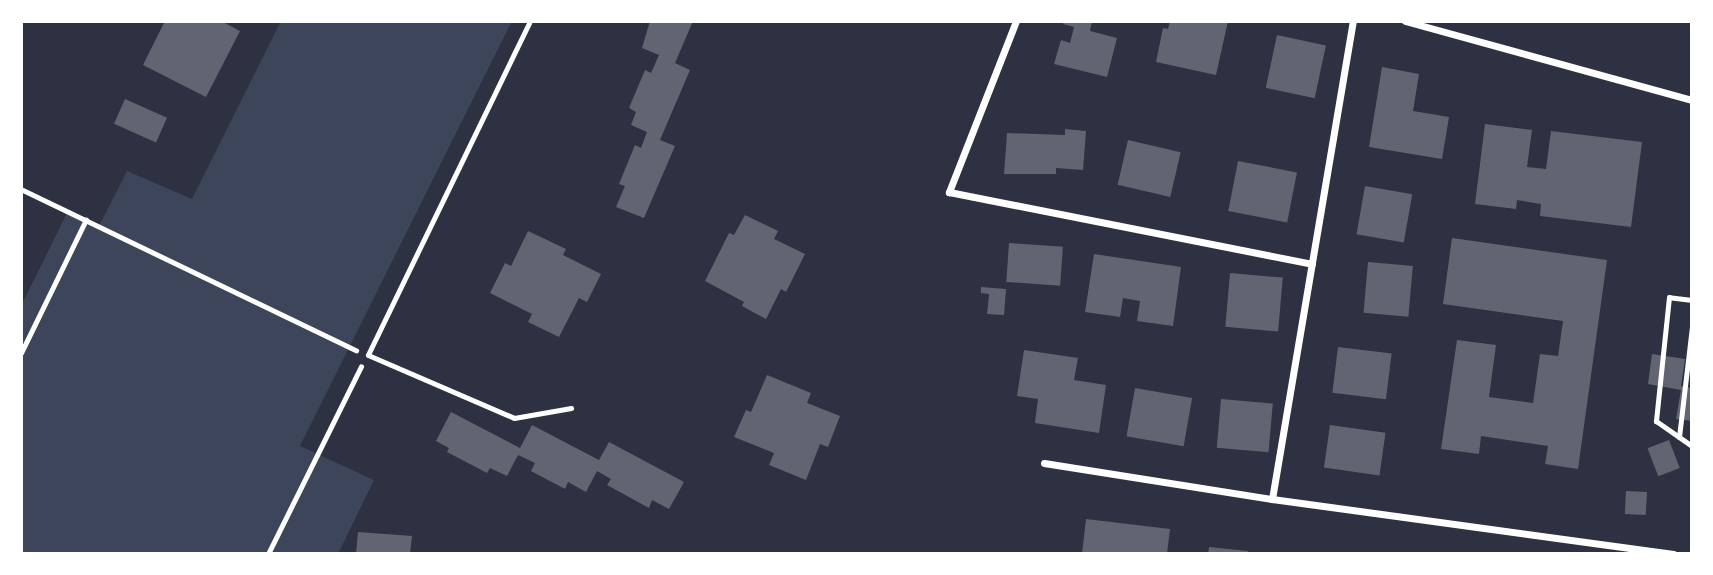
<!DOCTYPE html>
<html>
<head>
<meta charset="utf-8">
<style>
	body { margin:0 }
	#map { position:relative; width:1713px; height:575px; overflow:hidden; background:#2d3142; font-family:"Source Sans 3",sans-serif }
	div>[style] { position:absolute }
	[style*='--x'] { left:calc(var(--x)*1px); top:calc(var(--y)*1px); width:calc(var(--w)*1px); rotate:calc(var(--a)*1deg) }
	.green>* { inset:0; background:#3c4559 }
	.building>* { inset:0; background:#626471; transform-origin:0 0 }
	.path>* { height:4.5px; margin:-2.25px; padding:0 2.25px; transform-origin:2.25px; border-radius:2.25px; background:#fff }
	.service>* { height:5px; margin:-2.5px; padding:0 2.5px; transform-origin:2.5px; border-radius:2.5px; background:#fff }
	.minor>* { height:7px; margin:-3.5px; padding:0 3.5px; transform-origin:3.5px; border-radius:3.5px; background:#fff }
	span { translate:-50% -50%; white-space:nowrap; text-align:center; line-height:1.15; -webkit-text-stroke:5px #fff; paint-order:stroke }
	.frame { position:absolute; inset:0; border:23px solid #fff; pointer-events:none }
</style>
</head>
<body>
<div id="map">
	<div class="green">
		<div style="clip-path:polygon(281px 21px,512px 21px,300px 446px,374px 480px,338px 554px,21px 554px,21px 306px,68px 211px,99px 226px,127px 171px,192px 199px)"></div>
	</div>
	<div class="building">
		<div style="clip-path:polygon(165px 21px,221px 21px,240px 31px,206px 97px,143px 65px)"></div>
		<div style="clip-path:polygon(650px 21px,693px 21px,675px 63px,690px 70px,660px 140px,675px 146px,644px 218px,616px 207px,625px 186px,619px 184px,635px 145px,641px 148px,647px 132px,631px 125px,636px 112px,629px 108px,645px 70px,651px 73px,659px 55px,642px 48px)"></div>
		<div style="clip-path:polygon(1064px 21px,1092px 21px,1090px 31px,1117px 38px,1107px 77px,1054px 64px,1061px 40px,1070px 43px,1074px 27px,1063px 24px)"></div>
		<div style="clip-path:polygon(1170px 21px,1228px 21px,1216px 75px,1156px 62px,1163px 28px,1168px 29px)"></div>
		<div style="left:1277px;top:35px;width:50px;height:54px;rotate:12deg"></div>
		<div style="clip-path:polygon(1382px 67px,1419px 74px,1413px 111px,1449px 117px,1442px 159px,1369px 147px)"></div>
		<div style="left:125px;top:99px;width:46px;height:27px;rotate:24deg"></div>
		<div style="clip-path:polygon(1485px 124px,1532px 130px,1527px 167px,1546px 169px,1551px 131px,1642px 142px,1631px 227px,1540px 216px,1541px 204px,1517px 200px,1516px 209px,1475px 204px)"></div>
		<div style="clip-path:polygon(1065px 129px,1086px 131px,1083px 170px,1056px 168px,1056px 174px,1004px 174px,1007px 133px,1065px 135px)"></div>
		<div style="left:1128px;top:140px;width:54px;height:46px;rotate:13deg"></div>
		<div style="left:1238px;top:161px;width:60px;height:51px;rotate:11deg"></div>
		<div style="left:1365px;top:186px;width:48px;height:49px;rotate:10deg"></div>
		<div style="clip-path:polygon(745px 215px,778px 231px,774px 239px,805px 254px,786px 292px,781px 289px,766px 319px,742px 306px,744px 302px,705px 281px,729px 233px,734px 235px)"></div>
		<div style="clip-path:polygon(528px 231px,566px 249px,563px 255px,601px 274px,587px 302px,579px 298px,559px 337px,528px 322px,532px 314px,490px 293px,505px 263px,511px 266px)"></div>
		<div style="clip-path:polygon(1452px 238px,1607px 260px,1578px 469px,1545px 464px,1548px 446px,1481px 436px,1479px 454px,1441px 449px,1457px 340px,1496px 345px,1489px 397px,1533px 403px,1540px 354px,1558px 356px,1563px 321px,1443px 304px)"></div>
		<div style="left:1009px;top:243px;width:54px;height:39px;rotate:4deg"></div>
		<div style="clip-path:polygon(1094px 254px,1181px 267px,1173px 326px,1137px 321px,1140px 301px,1123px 298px,1120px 317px,1085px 312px)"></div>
		<div style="left:1368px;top:262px;width:45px;height:51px;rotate:5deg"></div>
		<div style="left:1230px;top:273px;width:53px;height:54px;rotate:5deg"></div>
		<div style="clip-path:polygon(981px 287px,1006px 289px,1004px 315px,987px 314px,989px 294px,981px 293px)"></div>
		<div style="left:1338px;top:347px;width:54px;height:46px;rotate:7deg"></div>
		<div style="clip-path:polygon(1024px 350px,1078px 358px,1074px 380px,1106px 385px,1099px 433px,1035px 423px,1038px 399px,1017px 396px)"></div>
		<div style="clip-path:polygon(1652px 354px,1685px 359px,1681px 386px,1692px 388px,1692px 421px,1676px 419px,1681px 390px,1648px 384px)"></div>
		<div style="clip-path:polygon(767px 375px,811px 393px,807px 403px,840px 416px,828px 447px,820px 444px,806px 480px,769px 465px,774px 453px,734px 437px,746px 410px,751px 412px)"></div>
		<div style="left:1135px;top:388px;width:58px;height:49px;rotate:10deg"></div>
		<div style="left:1221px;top:399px;width:52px;height:49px;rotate:5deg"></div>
		<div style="clip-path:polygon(451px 412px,520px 448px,532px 425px,599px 460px,609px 442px,684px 482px,669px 509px,652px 500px,649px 508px,607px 485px,611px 479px,597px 471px,586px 492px,568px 482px,565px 489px,531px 471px,535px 463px,518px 455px,507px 476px,490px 468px,487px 473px,447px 452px,449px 448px,436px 441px)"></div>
		<div style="left:1330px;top:425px;width:56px;height:43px;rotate:8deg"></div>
		<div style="left:1669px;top:440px;width:30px;height:23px;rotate:69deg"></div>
		<div style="left:1626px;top:491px;width:21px;height:23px;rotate:3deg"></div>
		<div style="clip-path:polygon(1086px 519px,1170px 529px,1167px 554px,1082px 554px)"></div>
		<div style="clip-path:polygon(358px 532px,412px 536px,410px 554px,356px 554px)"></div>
		<div style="clip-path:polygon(1209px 547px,1248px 551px,1247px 554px,1208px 554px)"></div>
	</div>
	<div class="path">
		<div style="--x:21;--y:189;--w:372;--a:25.7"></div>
		<div style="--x:21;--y:353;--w:148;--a:-64"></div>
		<div style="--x:268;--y:554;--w:209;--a:-63.6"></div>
	</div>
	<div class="service">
		<div style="--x:530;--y:21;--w:371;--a:115.9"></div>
		<div style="--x:368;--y:355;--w:159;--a:23.3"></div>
		<div style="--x:514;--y:418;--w:58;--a:-10"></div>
		<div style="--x:1692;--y:300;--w:23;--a:-173"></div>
		<div style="--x:1669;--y:297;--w:125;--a:96"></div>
		<div style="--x:1656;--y:421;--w:44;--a:34.8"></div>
		<div style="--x:1679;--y:437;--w:111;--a:-83.3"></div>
	</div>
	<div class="minor">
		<div style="--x:1016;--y:21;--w:184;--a:111.4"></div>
		<div style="--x:949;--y:192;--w:370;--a:11.2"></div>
		<div style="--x:1405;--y:21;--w:298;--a:15.4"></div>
		<div style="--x:1044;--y:463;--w:231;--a:9"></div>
		<div style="--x:1272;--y:499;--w:405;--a:7.8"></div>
		<div style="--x:1272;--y:499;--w:485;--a:-80.4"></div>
	</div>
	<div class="frame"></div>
</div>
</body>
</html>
